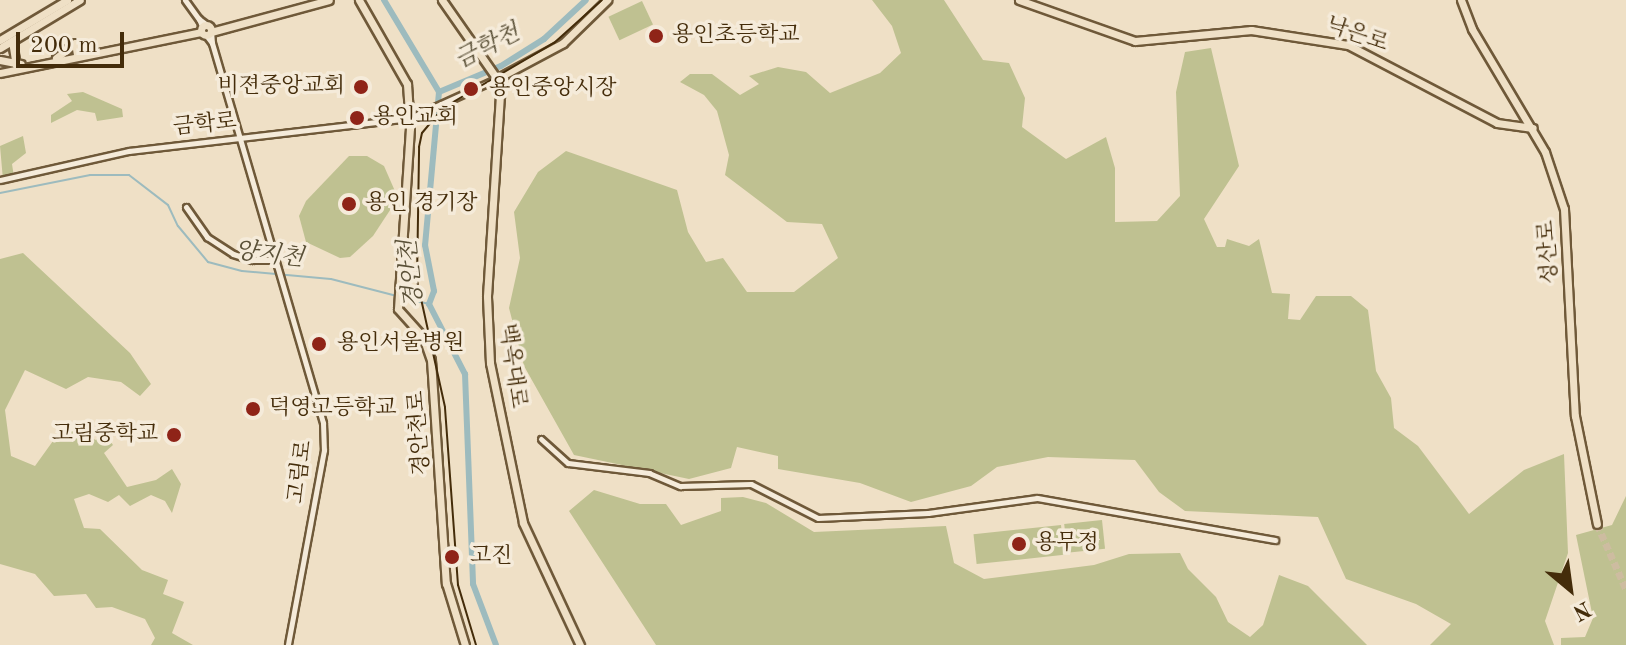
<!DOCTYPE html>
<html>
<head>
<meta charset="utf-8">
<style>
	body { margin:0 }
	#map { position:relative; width:1626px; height:645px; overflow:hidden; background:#efe0c6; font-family:"Old Standard TT","Noto Serif KR",serif }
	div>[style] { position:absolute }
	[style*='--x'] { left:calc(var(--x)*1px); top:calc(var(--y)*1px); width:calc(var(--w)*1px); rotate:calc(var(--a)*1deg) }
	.green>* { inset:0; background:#bfc191; transform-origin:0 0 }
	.stream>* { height:2px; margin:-1px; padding:0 1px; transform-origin:1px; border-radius:1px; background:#9dbbbe }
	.river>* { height:6px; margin:-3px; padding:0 3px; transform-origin:3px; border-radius:3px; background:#9dbbbe }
	.major-tunnel>* { height:7px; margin-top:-3.5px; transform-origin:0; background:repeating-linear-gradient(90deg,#cdbca0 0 7px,transparent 0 10.5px) }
	.roads { filter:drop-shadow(2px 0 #6f5939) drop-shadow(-2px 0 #6f5939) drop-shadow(0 2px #6f5939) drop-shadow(0 -2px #6f5939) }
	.minor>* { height:5px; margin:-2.5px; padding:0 2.5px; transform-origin:2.5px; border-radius:2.5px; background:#f5ebda }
	.major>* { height:7px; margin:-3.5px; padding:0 3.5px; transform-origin:3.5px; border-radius:3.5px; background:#efe0c6 }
	.major>.ring { margin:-3.5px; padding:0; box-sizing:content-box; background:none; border:7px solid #efe0c6; border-radius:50% }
	.tram>* { height:2px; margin:-1px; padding:0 1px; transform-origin:1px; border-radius:1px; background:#442c0a }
	.dots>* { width:22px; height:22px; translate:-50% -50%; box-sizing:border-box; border:4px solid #f5ebda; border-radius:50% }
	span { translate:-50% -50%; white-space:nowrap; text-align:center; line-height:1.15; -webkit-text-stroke:7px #f5ebda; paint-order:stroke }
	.street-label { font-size:22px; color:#442c0a }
	.poi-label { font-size:22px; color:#442c0a }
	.left { translate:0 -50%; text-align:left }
	.right { translate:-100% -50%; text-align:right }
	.water-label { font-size:24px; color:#5a5037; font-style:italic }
	.north { position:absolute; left:1530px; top:549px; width:80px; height:80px; -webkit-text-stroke:6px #f5ebda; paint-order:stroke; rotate:151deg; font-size:22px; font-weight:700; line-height:32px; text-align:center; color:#442c0a }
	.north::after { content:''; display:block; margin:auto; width:28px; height:36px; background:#442c0a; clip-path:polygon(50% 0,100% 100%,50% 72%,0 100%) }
	.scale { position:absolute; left:16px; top:32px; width:108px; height:36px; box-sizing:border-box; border:4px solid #442c0a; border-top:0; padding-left:10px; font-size:24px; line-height:28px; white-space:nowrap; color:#442c0a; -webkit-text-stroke:6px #f5ebda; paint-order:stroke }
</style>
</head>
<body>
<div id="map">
	<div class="green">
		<div style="clip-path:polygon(872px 0,944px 0,983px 60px,1009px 63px,1025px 98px,1022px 127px,1066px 159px,1106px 137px,1115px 168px,1115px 222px,1157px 221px,1180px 196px,1176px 92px,1185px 52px,1211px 48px,1239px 166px,1204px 219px,1217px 247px,1225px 247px,1227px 239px,1249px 246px,1259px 239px,1272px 293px,1290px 294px,1288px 319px,1300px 320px,1316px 296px,1351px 296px,1368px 310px,1376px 371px,1391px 398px,1394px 428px,1418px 446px,1469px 514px,1524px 470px,1564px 454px,1568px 553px,1545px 621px,1554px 645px,1430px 645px,1451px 624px,1416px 604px,1346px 579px,1318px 517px,1185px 511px,1159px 492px,1135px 460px,1048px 457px,997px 467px,971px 486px,911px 502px,860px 483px,778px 469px,778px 456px,737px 447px,731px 468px,689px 479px,574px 455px,524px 366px,509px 308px,520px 258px,514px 212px,538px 172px,566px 151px,677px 190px,688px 232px,706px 262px,723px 258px,747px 292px,794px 292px,838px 258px,822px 224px,787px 222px,725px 175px,729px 155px,717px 111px,704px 95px,680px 82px,690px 74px,712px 74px,740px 95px,759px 84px,749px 76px,778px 67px,806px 72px,830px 93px,880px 73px,901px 53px,892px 26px)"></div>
		<div style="left:642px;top:1px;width:26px;height:37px;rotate:65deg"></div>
		<div style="clip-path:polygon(83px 92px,122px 109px,123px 117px,97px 121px,95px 113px,77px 110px,51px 123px,51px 115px,72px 101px,67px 94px)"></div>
		<div style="clip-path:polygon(23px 136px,26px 153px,12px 164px,14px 177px,3px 180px,0 146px)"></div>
		<div style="clip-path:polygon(349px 156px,367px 156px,384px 166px,398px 198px,373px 236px,350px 257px,340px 258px,306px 242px,299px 216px,306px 201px)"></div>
		<div style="clip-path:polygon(23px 253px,130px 353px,151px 384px,140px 396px,121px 382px,88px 377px,66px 389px,25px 370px,5px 410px,11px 456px,35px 466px,63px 427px,96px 440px,105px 434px,113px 445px,104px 453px,127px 487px,156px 480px,172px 469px,181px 484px,172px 513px,165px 501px,151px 495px,130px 506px,119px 495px,108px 502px,89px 494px,74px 499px,84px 528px,100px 529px,142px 570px,168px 580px,163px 594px,184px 602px,172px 633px,193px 645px,151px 645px,155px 638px,145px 619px,112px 607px,96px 608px,86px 594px,54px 596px,35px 574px,0 564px,0 259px)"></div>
		<div style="clip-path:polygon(594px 490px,640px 504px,666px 504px,681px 525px,721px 511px,721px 498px,743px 497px,766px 503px,814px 532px,946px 526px,954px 563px,984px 579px,1094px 565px,1129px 554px,1180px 553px,1188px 569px,1216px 597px,1228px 622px,1250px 637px,1263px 625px,1279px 575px,1308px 586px,1367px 645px,656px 645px,569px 511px)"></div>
		<div style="clip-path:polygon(1626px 496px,1626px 645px,1561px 645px,1561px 638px,1585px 637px,1593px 618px,1576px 535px,1612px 525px)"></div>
		<div style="left:1102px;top:520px;width:29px;height:38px;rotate:84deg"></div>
		<div style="left:1061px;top:525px;width:30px;height:88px;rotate:84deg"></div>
	</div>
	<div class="stream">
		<div style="--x:0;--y:193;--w:92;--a:-11.3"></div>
		<div style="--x:90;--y:175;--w:39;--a:0"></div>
		<div style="--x:129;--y:175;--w:49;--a:37.6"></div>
		<div style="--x:168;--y:205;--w:23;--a:65"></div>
		<div style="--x:178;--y:226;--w:47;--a:50.2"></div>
		<div style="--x:208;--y:262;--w:35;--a:15"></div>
		<div style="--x:242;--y:271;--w:89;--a:5.1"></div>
		<div style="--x:331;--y:279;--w:68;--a:14.4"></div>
		<div style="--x:403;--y:298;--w:27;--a:13"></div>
	</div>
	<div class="river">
		<div style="--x:384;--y:0;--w:107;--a:59.1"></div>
		<div style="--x:439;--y:92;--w:154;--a:95.2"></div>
		<div style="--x:425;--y:245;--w:47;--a:78.9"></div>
		<div style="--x:434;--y:291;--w:14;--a:111"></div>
		<div style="--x:429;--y:304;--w:79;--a:62.8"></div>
		<div style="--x:465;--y:374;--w:210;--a:87.8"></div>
		<div style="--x:473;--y:584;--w:65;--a:69.3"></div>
		<div style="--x:439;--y:92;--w:67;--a:-22.8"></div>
		<div style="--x:501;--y:66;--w:51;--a:-32.1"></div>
		<div style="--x:544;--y:39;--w:57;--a:-42.9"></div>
	</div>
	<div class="major-tunnel">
		<div style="--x:1597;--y:524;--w:71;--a:66"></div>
	</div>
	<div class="roads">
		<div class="minor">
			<div style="--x:185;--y:0;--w:24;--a:54"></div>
			<div style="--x:202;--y:26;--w:8;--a:-113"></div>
			<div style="--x:199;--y:19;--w:10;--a:37"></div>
			<div style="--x:206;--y:35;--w:10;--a:53"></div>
			<div style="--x:212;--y:43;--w:11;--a:-95"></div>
			<div style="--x:212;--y:43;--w:396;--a:73.7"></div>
			<div style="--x:323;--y:423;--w:27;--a:88"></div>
			<div style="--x:324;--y:450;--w:198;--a:100.5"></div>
			<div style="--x:0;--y:180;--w:132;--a:-12.7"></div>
			<div style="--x:129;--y:151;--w:283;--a:-6.7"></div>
			<div style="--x:410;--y:118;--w:94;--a:-24.4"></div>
			<div style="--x:186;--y:207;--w:37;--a:55"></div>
			<div style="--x:207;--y:237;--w:31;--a:33"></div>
			<div style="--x:233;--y:254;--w:20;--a:18"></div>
			<div style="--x:252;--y:260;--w:23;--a:0"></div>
			<div style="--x:541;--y:439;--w:36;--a:42"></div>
			<div style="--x:568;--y:463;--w:82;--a:7"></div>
			<div style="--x:649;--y:473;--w:34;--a:23"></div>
			<div style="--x:680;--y:486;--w:71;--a:-1.6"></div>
			<div style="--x:751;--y:484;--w:75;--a:26.9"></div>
			<div style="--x:818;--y:518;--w:110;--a:-2.6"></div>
			<div style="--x:928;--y:513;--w:110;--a:-7.8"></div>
			<div style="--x:1037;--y:498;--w:242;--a:10"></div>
		</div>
		<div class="major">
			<div style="--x:359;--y:0;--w:97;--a:60.3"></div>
			<div style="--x:407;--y:84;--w:44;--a:86.1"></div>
			<div style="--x:410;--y:128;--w:181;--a:93.8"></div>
			<div style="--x:398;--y:309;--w:38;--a:48"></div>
			<div style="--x:423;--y:337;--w:24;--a:71"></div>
			<div style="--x:431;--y:360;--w:224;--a:86.2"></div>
			<div style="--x:446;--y:583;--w:65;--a:73"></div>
			<div style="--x:442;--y:0;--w:93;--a:55.1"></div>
			<div style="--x:495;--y:76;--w:20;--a:75"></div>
			<div style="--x:500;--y:95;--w:202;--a:93.7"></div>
			<div style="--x:487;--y:297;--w:66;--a:87.4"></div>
			<div style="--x:490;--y:363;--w:163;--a:78.3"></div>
			<div style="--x:523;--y:523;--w:135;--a:65"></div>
			<div style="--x:1019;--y:0;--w:123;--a:19.5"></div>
			<div style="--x:1135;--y:41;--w:117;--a:-5.4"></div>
			<div style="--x:1251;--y:30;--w:98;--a:8.8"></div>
			<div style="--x:1348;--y:45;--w:168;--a:27.6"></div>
			<div style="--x:1497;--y:123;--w:36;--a:8"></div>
			<div style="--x:1461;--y:0;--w:31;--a:69"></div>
			<div style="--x:1472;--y:29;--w:143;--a:59.3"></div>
			<div style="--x:1545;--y:152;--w:60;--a:71.6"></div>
			<div style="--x:1564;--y:209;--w:207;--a:87"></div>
			<div style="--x:1575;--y:416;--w:110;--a:78.5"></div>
			<div class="ring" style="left:201px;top:25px;width:3px;height:3px"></div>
			<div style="--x:211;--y:32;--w:122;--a:-15.2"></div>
			<div style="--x:0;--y:40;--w:78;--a:-30.8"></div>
			<div style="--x:12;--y:41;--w:24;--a:81"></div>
			<div style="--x:0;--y:48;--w:93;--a:-31"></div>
			<div style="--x:56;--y:58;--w:24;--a:-38"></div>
			<div style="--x:75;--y:43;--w:11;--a:80"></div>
			<div style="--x:0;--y:60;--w:21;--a:11"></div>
			<div style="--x:0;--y:73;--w:205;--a:-11.5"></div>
			<div style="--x:496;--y:79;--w:76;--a:-28.2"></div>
			<div style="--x:563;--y:43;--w:62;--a:-44.3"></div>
		</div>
	</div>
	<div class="tram">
		<div style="--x:476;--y:645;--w:63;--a:-106.7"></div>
		<div style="--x:458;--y:585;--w:178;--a:-94.2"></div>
		<div style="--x:445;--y:407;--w:129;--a:-102.5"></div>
		<div style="--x:417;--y:281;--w:134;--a:-89.1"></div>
		<div style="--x:419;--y:147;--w:14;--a:-78"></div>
		<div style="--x:422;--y:133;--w:33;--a:-50"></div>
		<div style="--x:443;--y:108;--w:129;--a:-30.4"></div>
		<div style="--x:554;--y:43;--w:64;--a:-41.9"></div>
	</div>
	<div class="dots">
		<div style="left:656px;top:36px;background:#8f2418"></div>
		<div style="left:361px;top:87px;background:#8f2418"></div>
		<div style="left:471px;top:89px;background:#8f2418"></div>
		<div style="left:357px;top:118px;background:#8f2418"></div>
		<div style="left:349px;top:204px;background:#8f2418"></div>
		<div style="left:319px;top:344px;background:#8f2418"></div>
		<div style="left:253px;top:409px;background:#8f2418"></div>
		<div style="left:174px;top:435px;background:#8f2418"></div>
		<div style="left:1019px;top:544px;background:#8f2418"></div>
		<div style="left:452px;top:557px;background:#8f2418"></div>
	</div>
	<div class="street-label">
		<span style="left:1357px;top:35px;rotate:19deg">낙은로</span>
		<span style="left:205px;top:125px;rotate:-6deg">금학로</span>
		<span style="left:1549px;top:252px;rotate:-94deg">성산로</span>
		<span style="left:512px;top:366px;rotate:82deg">백옥대로</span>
		<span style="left:420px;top:433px;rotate:-94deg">경안천로</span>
		<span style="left:301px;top:472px;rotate:-82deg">고림로</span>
	</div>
	<div class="poi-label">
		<span class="left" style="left:672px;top:36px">용인초등학교</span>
		<span class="right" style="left:345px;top:87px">비젼중앙교회</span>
		<span class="left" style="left:489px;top:89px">용인중앙시장</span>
		<span class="left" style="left:373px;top:118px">용인교회</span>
		<span class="left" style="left:365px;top:204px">용인 경기장</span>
		<span class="left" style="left:337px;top:344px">용인서울병원</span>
		<span class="left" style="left:269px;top:409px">덕영고등학교</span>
		<span class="right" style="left:158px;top:435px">고림중학교</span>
		<span class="left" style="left:1035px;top:544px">용무정</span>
		<span class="left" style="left:470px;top:557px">고진</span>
	</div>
	<div class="water-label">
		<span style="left:488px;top:48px;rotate:-27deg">금학천</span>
		<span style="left:269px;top:256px;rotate:7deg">양지천</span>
		<span style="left:413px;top:274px;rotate:-96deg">경안천</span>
	</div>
	<div class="north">N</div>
	<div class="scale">200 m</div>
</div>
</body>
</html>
